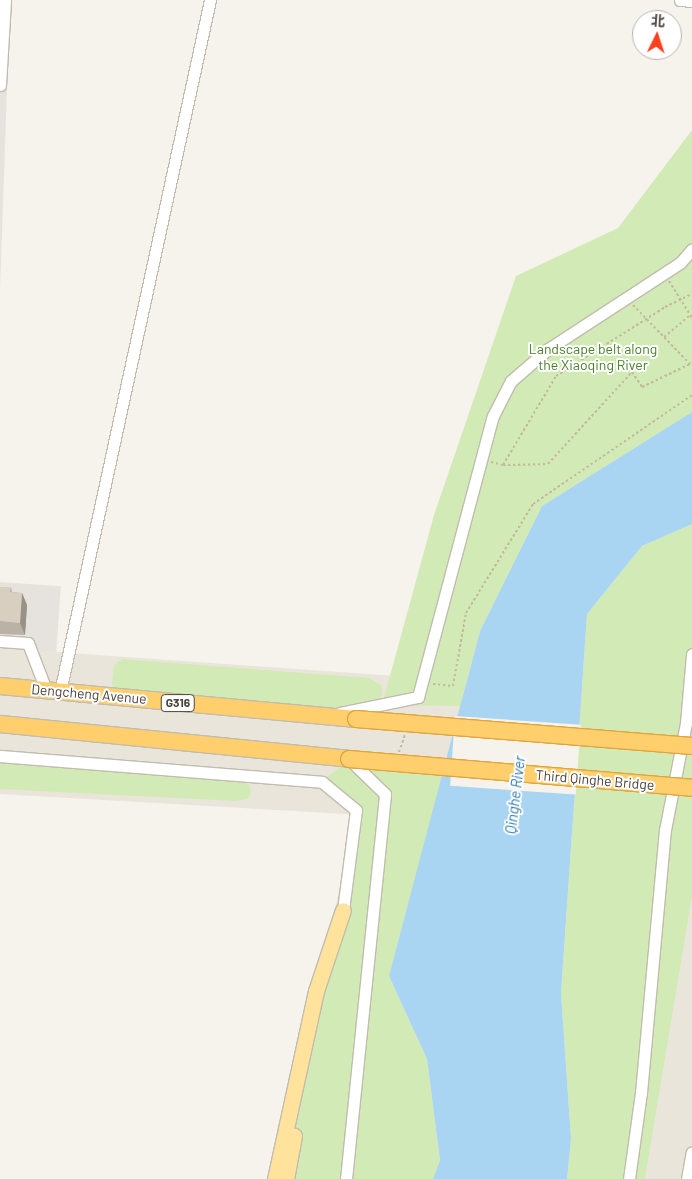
<!DOCTYPE html>
<html>
<head>
<meta charset="utf-8">
<style>
	body { margin:0 }
	#map { position:relative; width:692px; height:1179px; overflow:hidden; background:#f6f3ec; font-family:Barlow,"Noto Sans SC",sans-serif }
	div>[style] { position:absolute }
	[style*='--x'] { left:calc(var(--x)*1px); top:calc(var(--y)*1px); width:calc(var(--w)*1px); rotate:calc(var(--a)*1deg) }
	.residential>* { inset:0; background:#eae5da }
	.industrial>* { inset:0; background:#e6e2dd; transform-origin:0 0 }
	.green>* { inset:0; background:#d2eab5 }
	.water>* { inset:0; background:#a9d4f2 }
	.pier>* { inset:0; background:#f6f3ec; transform-origin:0 0 }
	.path>* { height:2px; margin-top:-1px; transform-origin:0; background:repeating-linear-gradient(90deg,#c4b79f 0 2.5px,transparent 0 5px) }
	.roads { filter:drop-shadow(1px 0 #c2bbae) drop-shadow(-1px 0 #c2bbae) drop-shadow(0 1px #c2bbae) drop-shadow(0 -1px #c2bbae) }
	.minor>* { height:11px; margin:-5.5px; padding:0 5.5px; transform-origin:5.5px; border-radius:5.5px; background:#fff }
	.major>* { height:15px; margin:-7.5px; padding:0 7.5px; transform-origin:7.5px; border-radius:7.5px; background:#ffe39c }
	.highway>* { height:16px; margin:-8px; padding:0 8px; transform-origin:8px; border-radius:8px; background:#ffcf6e }
	.bridges { filter:drop-shadow(1px 0 #e0a43c) drop-shadow(-1px 0 #e0a43c) drop-shadow(0 1px #e0a43c) drop-shadow(0 -1px #e0a43c) }
	.highway-bridge>* { height:16px; margin:-8px; padding:0 8px; transform-origin:8px; border-radius:8px; background:#ffcf6e }
	.wall>* { inset:0; background:#bab2a6 }
	.shaded-wall>* { inset:0; background:#979187 }
	.building>* { inset:0; background:#d8cfc1 }
	span { translate:-50% -50%; white-space:nowrap; text-align:center; line-height:1.15; -webkit-text-stroke:4px #fff; paint-order:stroke }
	.shield-label span { padding:1px 4px; background:#fff; border:1px solid; border-radius:4px; -webkit-text-stroke-width:0 }
	.shield-label { font-size:12px; color:#4b4439; font-weight:700 }
	.park-label { font-size:14px; color:#4a7f2a }
	.street-label { font-size:14px; color:#4b4439 }
	.water-label { font-size:15px; color:#2e7ab2; font-style:italic }
	.north { position:absolute; left:632px; top:10px; width:50px; height:50px; box-sizing:border-box; background:#fff; border:1px solid #b7b4b0; border-radius:50%; rotate:4deg; font-size:14px; font-weight:700; line-height:20px; text-align:center; color:#4b4439 }
	.north::after { content:''; display:block; margin:auto; width:18px; height:22px; background:#fc3f1d; clip-path:polygon(50% 0,100% 100%,50% 72%,0 100%) }
</style>
</head>
<body>
<div id="map">
	<div class="residential">
		<div style="clip-path:polygon(0 648px,692px 697px,570px 827px,0 794px)"></div>
		<div style="clip-path:polygon(692px 897px,692px 1179px,645px 1179px)"></div>
	</div>
	<div class="industrial">
		<div style="clip-path:polygon(0 0,10px 0,0 291px)"></div>
		<div style="left:0;top:582px;width:61px;height:66px;rotate:4deg"></div>
	</div>
	<div class="green">
		<div style="clip-path:polygon(692px 130px,692px 412px,542px 506px,480px 631px,460px 706px,382px 705px,434px 515px,516px 276px,618px 228px)"></div>
		<div style="clip-path:polygon(692px 524px,692px 897px,645px 1179px,567px 1179px,571px 1139px,561px 993px,587px 614px,642px 546px)"></div>
		<div style="clip-path:polygon(122px 659px,369px 678px,381px 685px,382px 695px,379px 701px,359px 706px,313px 709px,115px 691px,112px 684px,114px 665px)"></div>
		<div style="clip-path:polygon(349px 759px,445px 767px,389px 976px,427px 1059px,440px 1160px,433px 1179px,279px 1179px,356px 810px,322px 782px)"></div>
		<div style="clip-path:polygon(0 760px,241px 780px,250px 785px,251px 794px,247px 799px,237px 801px,0 789px)"></div>
	</div>
	<div class="water">
		<div style="clip-path:polygon(692px 412px,692px 524px,642px 546px,587px 614px,561px 993px,571px 1139px,567px 1179px,433px 1179px,440px 1160px,427px 1059px,389px 976px,480px 631px,542px 506px)"></div>
	</div>
	<div class="pier">
		<div style="left:455px;top:716px;width:126px;height:70px;rotate:4deg"></div>
	</div>
	<div class="path">
		<div style="--x:669;--y:281;--w:44;--a:58.1"></div>
		<div style="--x:633;--y:305;--w:85;--a:46"></div>
		<div style="--x:664;--y:337;--w:34;--a:-40"></div>
		<div style="--x:491;--y:462;--w:12;--a:14"></div>
		<div style="--x:503;--y:465;--w:104;--a:-59.2"></div>
		<div style="--x:556;--y:376;--w:129;--a:-32.3"></div>
		<div style="--x:665;--y:307;--w:30;--a:-26"></div>
		<div style="--x:503;--y:465;--w:45;--a:-1.3"></div>
		<div style="--x:548;--y:464;--w:125;--a:-47.6"></div>
		<div style="--x:632;--y:372;--w:18;--a:56"></div>
		<div style="--x:642;--y:387;--w:55;--a:-25.6"></div>
		<div style="--x:433;--y:684;--w:20;--a:6"></div>
		<div style="--x:453;--y:686;--w:74;--a:-79.9"></div>
		<div style="--x:466;--y:613;--w:128;--a:-58.4"></div>
		<div style="--x:533;--y:504;--w:193;--a:-34.4"></div>
		<div style="--x:399;--y:752;--w:18;--a:-71"></div>
	</div>
	<div class="roads">
		<div class="minor">
			<div style="--x:680;--y:0;--w:12;--a:5"></div>
			<div style="--x:0;--y:85;--w:85;--a:-86.6"></div>
			<div style="--x:0;--y:641;--w:28;--a:4"></div>
			<div style="--x:28;--y:643;--w:50;--a:69"></div>
			<div style="--x:60;--y:692;--w:708;--a:-77.77"></div>
			<div style="--x:340;--y:713;--w:80;--a:-11.6"></div>
			<div style="--x:418;--y:697;--w:291;--a:-75.1"></div>
			<div style="--x:493;--y:416;--w:39;--a:-63"></div>
			<div style="--x:511;--y:381;--w:49;--a:-40.9"></div>
			<div style="--x:548;--y:349;--w:158;--a:-33.1"></div>
			<div style="--x:680;--y:263;--w:18;--a:-49"></div>
			<div style="--x:0;--y:756;--w:323;--a:4.6"></div>
			<div style="--x:322;--y:782;--w:44;--a:39.5"></div>
			<div style="--x:356;--y:810;--w:101;--a:97.4"></div>
			<div style="--x:346;--y:1179;--w:387;--a:-84.2"></div>
			<div style="--x:385;--y:794;--w:50;--a:-135.8"></div>
			<div style="--x:629;--y:1179;--w:87;--a:-82.1"></div>
			<div style="--x:641;--y:1093;--w:264;--a:-84.8"></div>
			<div style="--x:665;--y:830;--w:109;--a:-78.9"></div>
			<div style="--x:686;--y:723;--w:69;--a:-85"></div>
			<div style="--x:687;--y:1179;--w:27;--a:-80"></div>
		</div>
		<div class="major">
			<div style="--x:275;--y:1179;--w:192;--a:-77.7"></div>
			<div style="--x:316;--y:991;--w:85;--a:-71.6"></div>
			<div style="--x:286;--y:1179;--w:44;--a:-79.5"></div>
		</div>
		<div class="highway">
			<div style="--x:0;--y:686;--w:358;--a:5.3"></div>
			<div style="--x:0;--y:724;--w:351;--a:5.7"></div>
		</div>
	</div>
	<div class="bridges">
		<div class="highway-bridge">
			<div style="--x:356;--y:719;--w:337;--a:4.6"></div>
			<div style="--x:349;--y:759;--w:344;--a:4.8"></div>
		</div>
	</div>
	<div class="wall">
		<div style="clip-path:polygon(0 587px,11px 587px,12px 592px,22px 593px,27px 605px,25px 635px,0 634px)"></div>
	</div>
	<div class="shaded-wall">
		<div style="clip-path:polygon(22px 593px,27px 605px,25px 635px,20px 623px)"></div>
	</div>
	<div class="building">
		<div style="clip-path:polygon(0 587px,11px 587px,10px 592px,22px 593px,20px 623px,0 621px)"></div>
	</div>
	<div class="shield-label">
		<span style="left:178px;top:703px">G316</span>
	</div>
	<div class="park-label">
		<span style="left:593px;top:357px">Landscape belt along<br>the Xiaoqing River</span>
	</div>
	<div class="street-label">
		<span style="left:89px;top:694px;rotate:5deg">Dengcheng Avenue</span>
		<span style="left:595px;top:780px;rotate:5deg">Third Qinghe Bridge</span>
	</div>
	<div class="water-label">
		<span style="left:515px;top:795px;rotate:-83deg">Qinghe River</span>
	</div>
	<div class="north">北</div>
</div>
</body>
</html>
